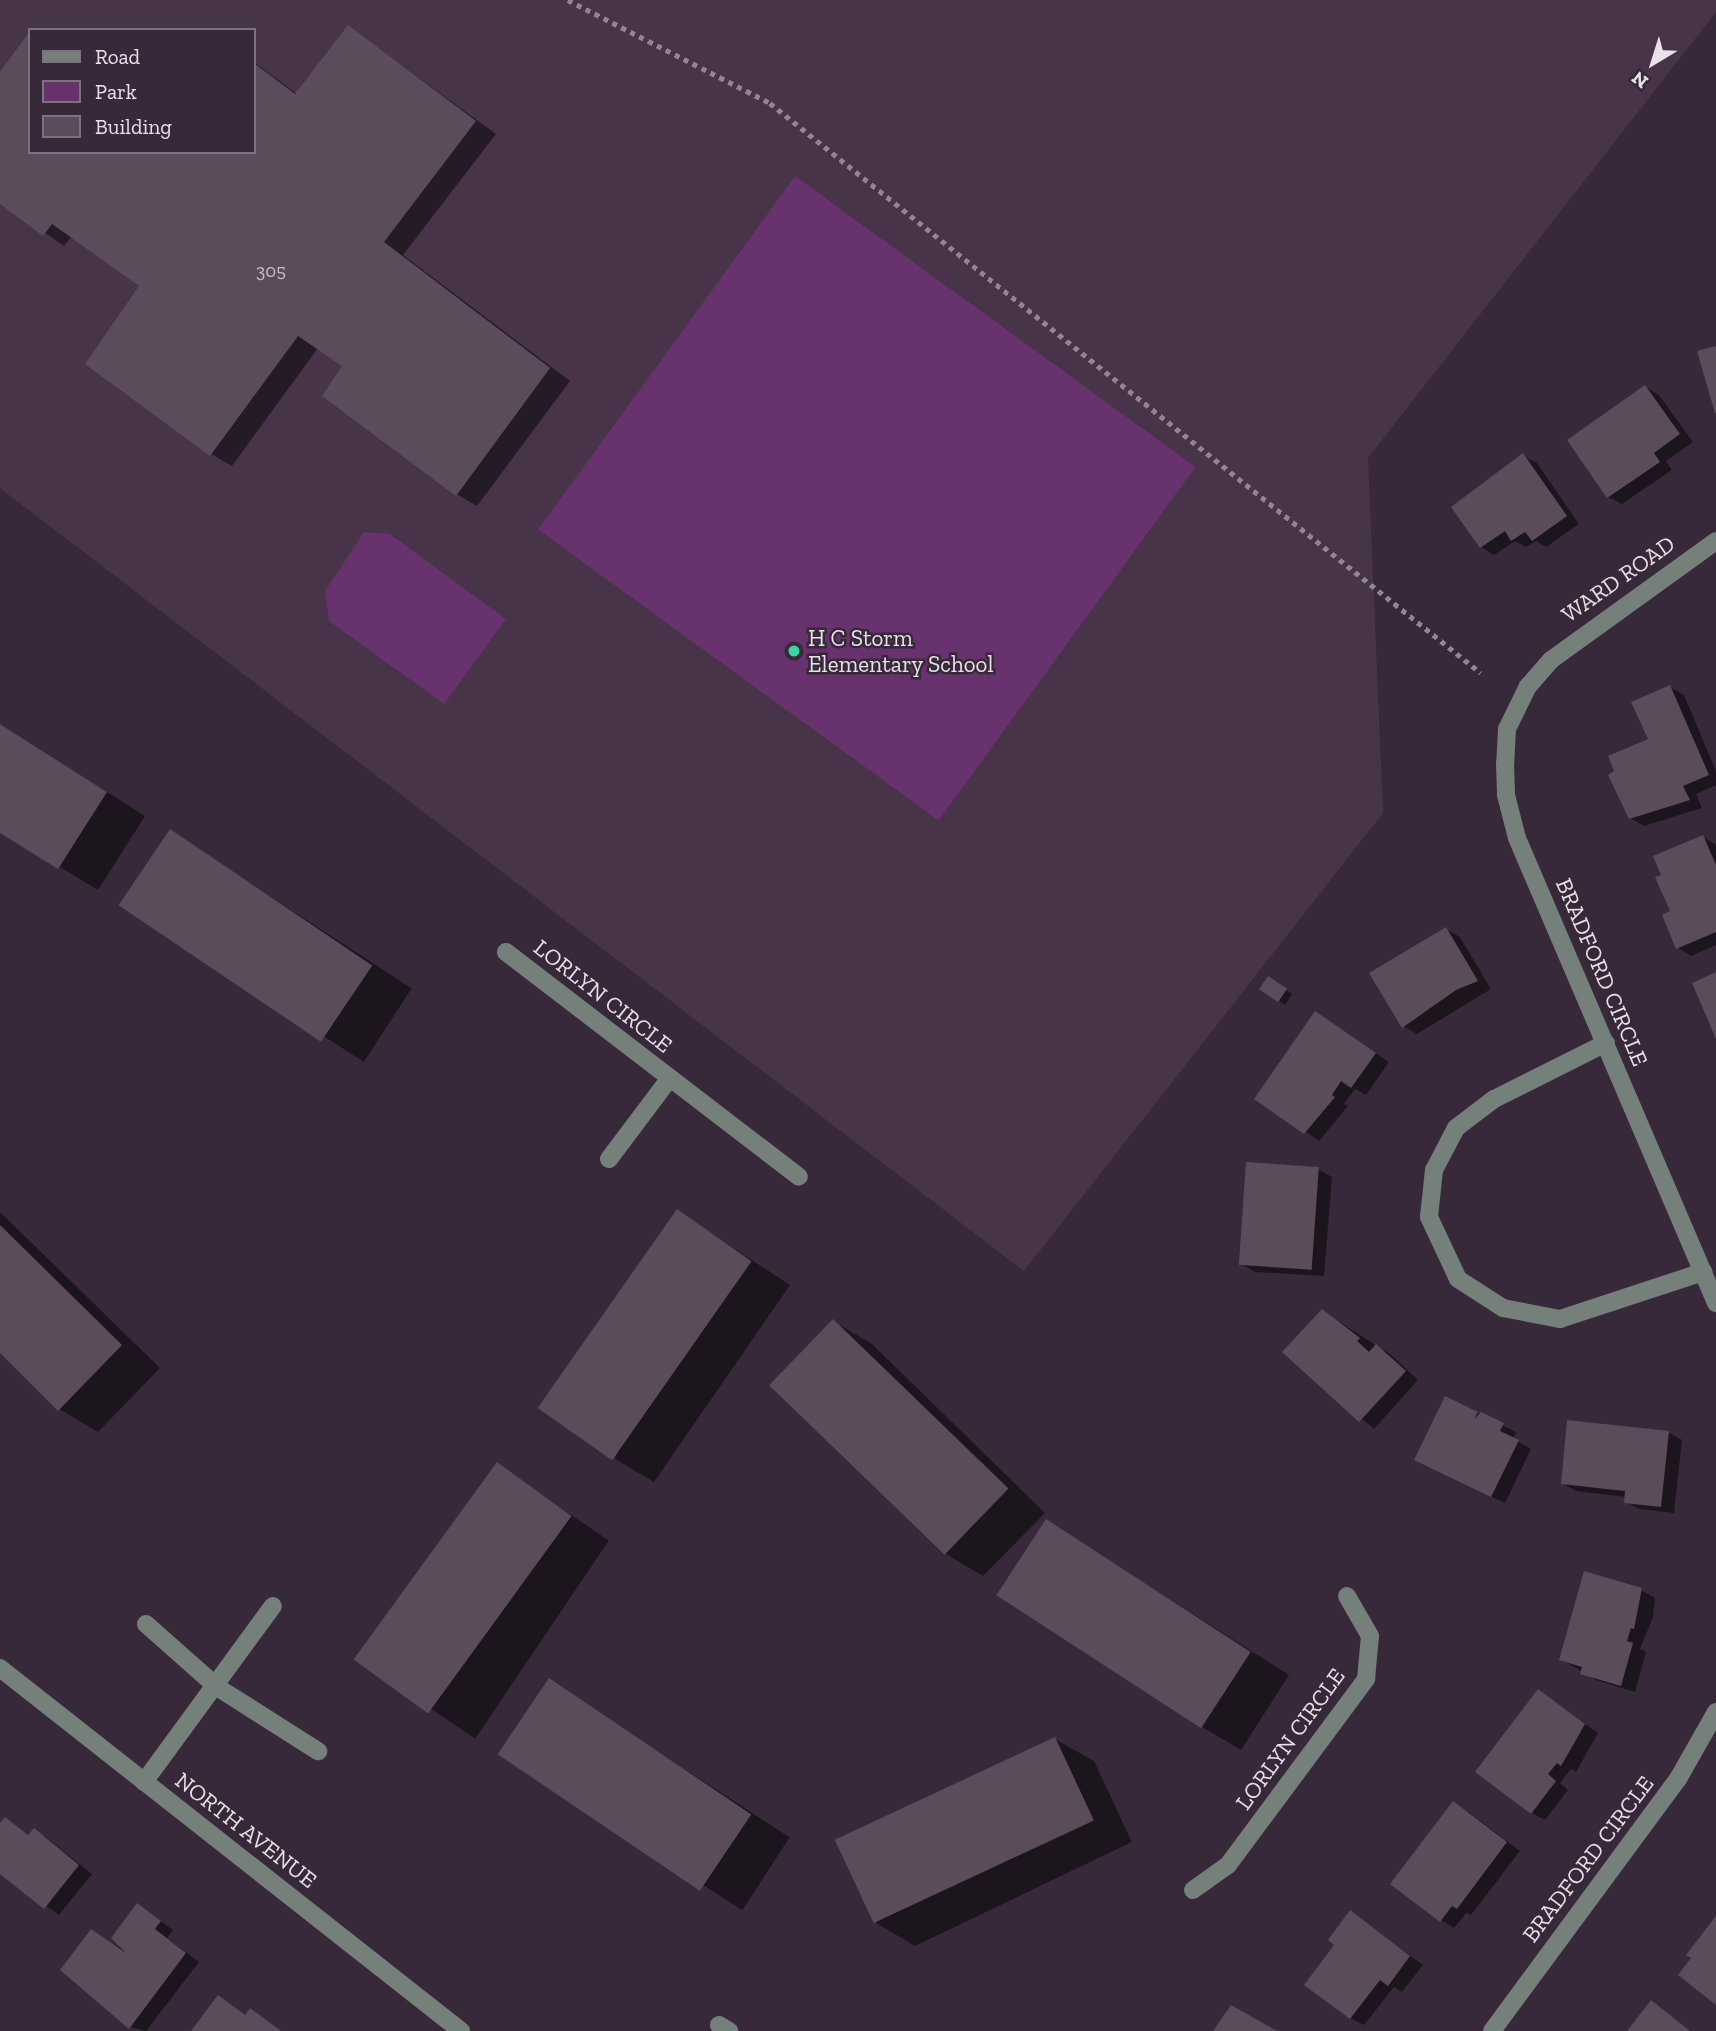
<!DOCTYPE html>
<html>
<head>
<meta charset="utf-8">
<style>
	body { margin:0 }
	#map { position:relative; width:1716px; height:2031px; overflow:hidden; background:#372939; font-family:"Zilla Slab",serif }
	div>[style] { position:absolute }
	[style*='--x'] { left:calc(var(--x)*1px); top:calc(var(--y)*1px); width:calc(var(--w)*1px); rotate:calc(var(--a)*1deg) }
	.built>* { inset:0; background:#473448 }
	.green>* { inset:0; background:#67326d; transform-origin:0 0 }
	.shadow>* { inset:0; background:#0007; transform-origin:0 0 }
	.building>* { inset:0; background:#5b4c5c; transform-origin:0 0 }
	.path>* { height:4.5px; margin-top:-2.25px; transform-origin:0; background:repeating-linear-gradient(90deg,#918592 0 5px,transparent 0 10px) }
	.minor>* { height:18px; margin:-9px; padding:0 9px; transform-origin:9px; border-radius:9px; background:#75807b }
	.dots>* { width:19px; height:19px; translate:-50% -50%; box-sizing:border-box; border:4px solid #372939; border-radius:50% }
	span { translate:-50% -50%; white-space:nowrap; text-align:center; line-height:1.15; -webkit-text-stroke:5px #372939; paint-order:stroke }
	.number-label { font-size:19px; color:#c6bbc6 }
	.number-label span { -webkit-text-stroke-width:0 }
	.street-label { font-size:23px; color:#e9e0ea }
	.poi-label { font-size:23px; color:#e9e0ea }
	.left { translate:0 -50%; text-align:left }
	.legend { position:absolute; left:28px; top:28px; width:228px; height:126px; box-sizing:border-box; background:#372939; border:2px solid #7e7280; margin:0; padding:9px 12px; list-style:none; font-size:21px; color:#e9e0ea }
	.legend li { display:flex; align-items:center; gap:14px; height:35px }
	.legend b { width:35px; border:2px solid #7e7280 }
	.north { position:absolute; left:1618px; top:28px; width:70px; height:70px; -webkit-text-stroke:5px #372939; paint-order:stroke; rotate:218deg; font-size:19px; font-weight:700; line-height:28px; text-align:center; color:#e9e0ea }
	.north::after { content:''; display:block; margin:auto; width:24px; height:32px; background:#e9e0ea; clip-path:polygon(50% 0,100% 100%,50% 72%,0 100%) }
</style>
</head>
<body>
<div id="map">
	<div class="built">
		<div style="clip-path:polygon(evenodd,0 0,1716px 0,1716px 12px,1368px 458px,1383px 813px,1024px 1271px,0 488px,0 0,30px 30px,254px 30px,254px 152px,30px 152px,30px 30px)"></div>
	</div>
	<div class="green">
		<div style="left:795px;top:176px;width:495px;height:437px;rotate:36deg"></div>
		<div style="clip-path:polygon(364px 532px,390px 534px,506px 619px,444px 704px,329px 621px,325px 591px)"></div>
	</div>
	<div class="shadow">
		<div style="clip-path:polygon(349px 27px,496px 134px,403px 255px,570px 381px,477px 506px,456px 494px,344px 365px,318px 348px,232px 466px,211px 454px,87px 363px,141px 286px,72px 236px,64px 246px,0 202px,0 75px,30px 152px,254px 152px,254px 62px,297px 94px)"></div>
		<div style="clip-path:polygon(1645px 387px,1659px 395px,1693px 442px,1666px 461px,1672px 470px,1622px 504px,1608px 497px)"></div>
		<div style="clip-path:polygon(1523px 456px,1537px 463px,1579px 524px,1546px 547px,1536px 541px,1526px 547px,1515px 541px,1494px 555px,1481px 547px)"></div>
		<div style="clip-path:polygon(1670px 687px,1684px 695px,1716px 771px,1716px 785px,1696px 794px,1702px 808px,1644px 826px,1630px 818px,1617px 772px,1650px 740px)"></div>
		<div style="clip-path:polygon(0 724px,145px 816px,98px 890px,0 831px)"></div>
		<div style="left:171px;top:832px;width:287px;height:88px;rotate:33deg"></div>
		<div style="clip-path:polygon(1703px 837px,1716px 845px,1716px 945px,1691px 956px,1678px 948px,1673px 912px)"></div>
		<div style="clip-path:polygon(1446px 929px,1460px 937px,1491px 989px,1417px 1034px,1403px 1026px)"></div>
		<div style="clip-path:polygon(1274px 981px,1292px 994px,1285px 1005px,1279px 1001px)"></div>
		<div style="clip-path:polygon(1316px 1013px,1389px 1062px,1366px 1095px,1355px 1089px,1344px 1104px,1348px 1106px,1319px 1141px,1256px 1098px)"></div>
		<div style="clip-path:polygon(1318px 1169px,1332px 1177px,1324px 1276px,1255px 1272px,1241px 1264px)"></div>
		<div style="clip-path:polygon(677px 1211px,790px 1285px,654px 1482px,615px 1459px)"></div>
		<div style="clip-path:polygon(0 1212px,160px 1368px,98px 1432px,59px 1409px,0 1351px)"></div>
		<div style="clip-path:polygon(1322px 1311px,1390px 1354px,1418px 1380px,1374px 1429px,1285px 1352px)"></div>
		<div style="clip-path:polygon(833px 1321px,872px 1344px,1045px 1513px,983px 1576px,944px 1553px)"></div>
		<div style="clip-path:polygon(1446px 1398px,1516px 1432px,1513px 1439px,1531px 1449px,1505px 1503px,1430px 1467px)"></div>
		<div style="clip-path:polygon(1668px 1432px,1682px 1440px,1674px 1513px,1639px 1509px,1626px 1502px,1626px 1497px,1576px 1491px,1562px 1483px)"></div>
		<div style="left:497px;top:1465px;width:135px;height:239px;rotate:34deg"></div>
		<div style="clip-path:polygon(1047px 1521px,1289px 1675px,1241px 1750px,1202px 1727px)"></div>
		<div style="clip-path:polygon(1641px 1590px,1655px 1598px,1653px 1617px,1640px 1649px,1646px 1652px,1635px 1692px,1596px 1680px,1561px 1659px)"></div>
		<div style="left:549px;top:1681px;width:287px;height:87px;rotate:33deg"></div>
		<div style="clip-path:polygon(1538px 1691px,1598px 1733px,1576px 1772px,1571px 1769px,1560px 1783px,1568px 1790px,1545px 1820px,1532px 1813px)"></div>
		<div style="clip-path:polygon(1055px 1739px,1094px 1761px,1132px 1842px,915px 1946px,876px 1923px)"></div>
		<div style="clip-path:polygon(1467px 1811px,1520px 1851px,1471px 1915px,1466px 1913px,1454px 1928px,1441px 1920px)"></div>
		<div style="clip-path:polygon(5px 1820px,30px 1836px,34px 1830px,47px 1838px,92px 1874px,59px 1915px,0 1872px,0 1826px)"></div>
		<div style="clip-path:polygon(138px 1905px,173px 1930px,167px 1938px,199px 1962px,146px 2031px,130px 2027px,91px 1932px,135px 1956px)"></div>
		<div style="clip-path:polygon(1351px 1913px,1423px 1965px,1402px 1992px,1394px 1987px,1364px 2025px,1350px 2018px,1337px 1944px)"></div>
	</div>
	<div class="building">
		<div style="clip-path:polygon(348px 25px,476px 121px,384px 242px,550px 368px,456px 496px,322px 396px,342px 366px,298px 336px,210px 456px,85px 364px,139px 286px,52px 224px,43px 236px,0 204px,0 72px,30px 31px,30px 152px,254px 152px,254px 63px,295px 94px)"></div>
		<div style="clip-path:polygon(1716px 346px,1716px 413px,1715px 413px,1697px 351px)"></div>
		<div style="clip-path:polygon(1645px 385px,1680px 434px,1654px 453px,1660px 462px,1607px 498px,1567px 440px)"></div>
		<div style="clip-path:polygon(1523px 453px,1567px 516px,1532px 541px,1525px 532px,1511px 541px,1505px 531px,1480px 548px,1451px 507px)"></div>
		<div style="clip-path:polygon(1670px 685px,1709px 775px,1683px 786px,1690px 800px,1629px 819px,1608px 775px,1614px 771px,1608px 756px,1648px 739px,1631px 702px)"></div>
		<div style="clip-path:polygon(0 724px,107px 792px,58px 869px,0 833px)"></div>
		<div style="left:170px;top:829px;width:244px;height:92px;rotate:34deg"></div>
		<div style="clip-path:polygon(1703px 835px,1716px 865px,1716px 932px,1676px 949px,1662px 915px,1670px 911px,1655px 877px,1661px 875px,1653px 856px)"></div>
		<div style="clip-path:polygon(1446px 927px,1478px 981px,1456px 990px,1402px 1028px,1369px 973px)"></div>
		<div style="clip-path:polygon(1716px 972px,1716px 1039px,1692px 983px)"></div>
		<div style="left:1268px;top:976px;width:23px;height:16px;rotate:34deg"></div>
		<div style="clip-path:polygon(1315px 1011px,1376px 1053px,1351px 1088px,1341px 1081px,1332px 1095px,1335px 1097px,1304px 1134px,1254px 1099px)"></div>
		<div style="left:1246px;top:1162px;width:73px;height:103px;rotate:4deg"></div>
		<div style="left:677px;top:1209px;width:91px;height:243px;rotate:35deg"></div>
		<div style="clip-path:polygon(0 1225px,122px 1345px,58px 1411px,0 1353px)"></div>
		<div style="clip-path:polygon(1322px 1309px,1360px 1338px,1357px 1341px,1369px 1352px,1376px 1344px,1406px 1371px,1359px 1422px,1282px 1352px)"></div>
		<div style="left:833px;top:1319px;width:244px;height:92px;rotate:44deg"></div>
		<div style="clip-path:polygon(1445px 1396px,1478px 1412px,1474px 1419px,1481px 1412px,1504px 1423px,1500px 1431px,1519px 1440px,1491px 1497px,1414px 1460px)"></div>
		<div style="clip-path:polygon(1567px 1420px,1669px 1431px,1661px 1507px,1624px 1503px,1625px 1491px,1561px 1484px)"></div>
		<div style="left:497px;top:1462px;width:92px;height:244px;rotate:36deg"></div>
		<div style="left:1046px;top:1519px;width:244px;height:91px;rotate:33deg"></div>
		<div style="clip-path:polygon(1584px 1571px,1642px 1588px,1634px 1629px,1631px 1628px,1627px 1641px,1633px 1643px,1621px 1686px,1580px 1674px,1582px 1667px,1559px 1660px)"></div>
		<div style="left:549px;top:1678px;width:244px;height:92px;rotate:34deg"></div>
		<div style="clip-path:polygon(1538px 1689px,1585px 1724px,1561px 1766px,1557px 1763px,1548px 1774px,1556px 1781px,1531px 1814px,1475px 1772px)"></div>
		<div style="left:1055px;top:1737px;width:92px;height:243px;rotate:65deg"></div>
		<div style="clip-path:polygon(1453px 1801px,1507px 1842px,1457px 1909px,1452px 1906px,1440px 1922px,1390px 1884px)"></div>
		<div style="clip-path:polygon(5px 1817px,28px 1835px,34px 1828px,79px 1865px,44px 1909px,0 1874px,0 1823px)"></div>
		<div style="clip-path:polygon(137px 1903px,161px 1921px,155px 1929px,186px 1953px,129px 2029px,60px 1970px,91px 1929px,126px 1953px,111px 1938px)"></div>
		<div style="clip-path:polygon(1350px 1910px,1410px 1956px,1388px 1986px,1380px 1980px,1350px 2019px,1304px 1985px,1334px 1945px,1328px 1940px)"></div>
		<div style="clip-path:polygon(1716px 1916px,1716px 2005px,1678px 1975px,1691px 1958px,1686px 1955px)"></div>
		<div style="clip-path:polygon(218px 1995px,245px 2015px,250px 2008px,281px 2031px,191px 2031px)"></div>
		<div style="clip-path:polygon(1651px 2000px,1690px 2031px,1627px 2031px)"></div>
		<div style="clip-path:polygon(1231px 2005px,1277px 2031px,1213px 2031px)"></div>
	</div>
	<div class="path">
		<div style="--x:568;--y:0;--w:227;--a:27"></div>
		<div style="--x:770;--y:103;--w:911;--a:38.72"></div>
	</div>
	<div class="minor">
		<div style="--x:1716;--y:541;--w:203;--a:144.2"></div>
		<div style="--x:1551;--y:660;--w:35;--a:131"></div>
		<div style="--x:1528;--y:686;--w:48;--a:116"></div>
		<div style="--x:1507;--y:729;--w:35;--a:93"></div>
		<div style="--x:1505;--y:764;--w:31;--a:88"></div>
		<div style="--x:1506;--y:795;--w:44;--a:75.7"></div>
		<div style="--x:1517;--y:838;--w:506;--a:66.83"></div>
		<div style="--x:506;--y:952;--w:369;--a:37.5"></div>
		<div style="--x:1606;--y:1043;--w:125;--a:153.4"></div>
		<div style="--x:1494;--y:1099;--w:48;--a:142.7"></div>
		<div style="--x:1456;--y:1128;--w:47;--a:117.6"></div>
		<div style="--x:1434;--y:1170;--w:47;--a:96.1"></div>
		<div style="--x:1429;--y:1217;--w:68;--a:64.9"></div>
		<div style="--x:1458;--y:1279;--w:54;--a:32.8"></div>
		<div style="--x:1503;--y:1308;--w:58;--a:10.9"></div>
		<div style="--x:1560;--y:1319;--w:151;--a:-18.2"></div>
		<div style="--x:609;--y:1159;--w:100;--a:-53.1"></div>
		<div style="--x:146;--y:1624;--w:95;--a:41.6"></div>
		<div style="--x:217;--y:1687;--w:120;--a:32.4"></div>
		<div style="--x:0;--y:1668;--w:587;--a:38.22"></div>
		<div style="--x:144;--y:1782;--w:218;--a:-53.8"></div>
		<div style="--x:1193;--y:1890;--w:43;--a:-35.5"></div>
		<div style="--x:1228;--y:1865;--w:232;--a:-53.4"></div>
		<div style="--x:1366;--y:1679;--w:43;--a:-84.7"></div>
		<div style="--x:1370;--y:1636;--w:46;--a:-119.9"></div>
		<div style="--x:719;--y:2025;--w:12;--a:31"></div>
		<div style="--x:1492;--y:2031;--w:313;--a:-53.6"></div>
		<div style="--x:1678;--y:1779;--w:77;--a:-60.4"></div>
	</div>
	<div class="dots">
		<div style="left:794px;top:651px;background:#38d4a6"></div>
	</div>
	<div class="number-label">
		<span style="left:271px;top:271px">305</span>
	</div>
	<div class="street-label">
		<span style="left:1618px;top:579px;rotate:-35deg">WARD ROAD</span>
		<span style="left:1602px;top:972px;rotate:67deg">BRADFORD CIRCLE</span>
		<span style="left:603px;top:996px;rotate:38deg">LORLYN CIRCLE</span>
		<span style="left:1290px;top:1739px;rotate:-54deg">LORLYN CIRCLE</span>
		<span style="left:246px;top:1830px;rotate:38deg">NORTH AVENUE</span>
		<span style="left:1588px;top:1859px;rotate:-53deg">BRADFORD CIRCLE</span>
	</div>
	<div class="poi-label">
		<span class="left" style="left:808px;top:651px">H C Storm<br>Elementary School</span>
	</div>
	<ul class="legend">
	<li><b style="height:9px;background:#75807b"></b>Road</li>
	<li><b style="height:19px;background:#67326d"></b>Park</li>
	<li><b style="height:19px;background:#5b4c5c"></b>Building</li>
	</ul>
	<div class="north">N</div>
</div>
</body>
</html>
